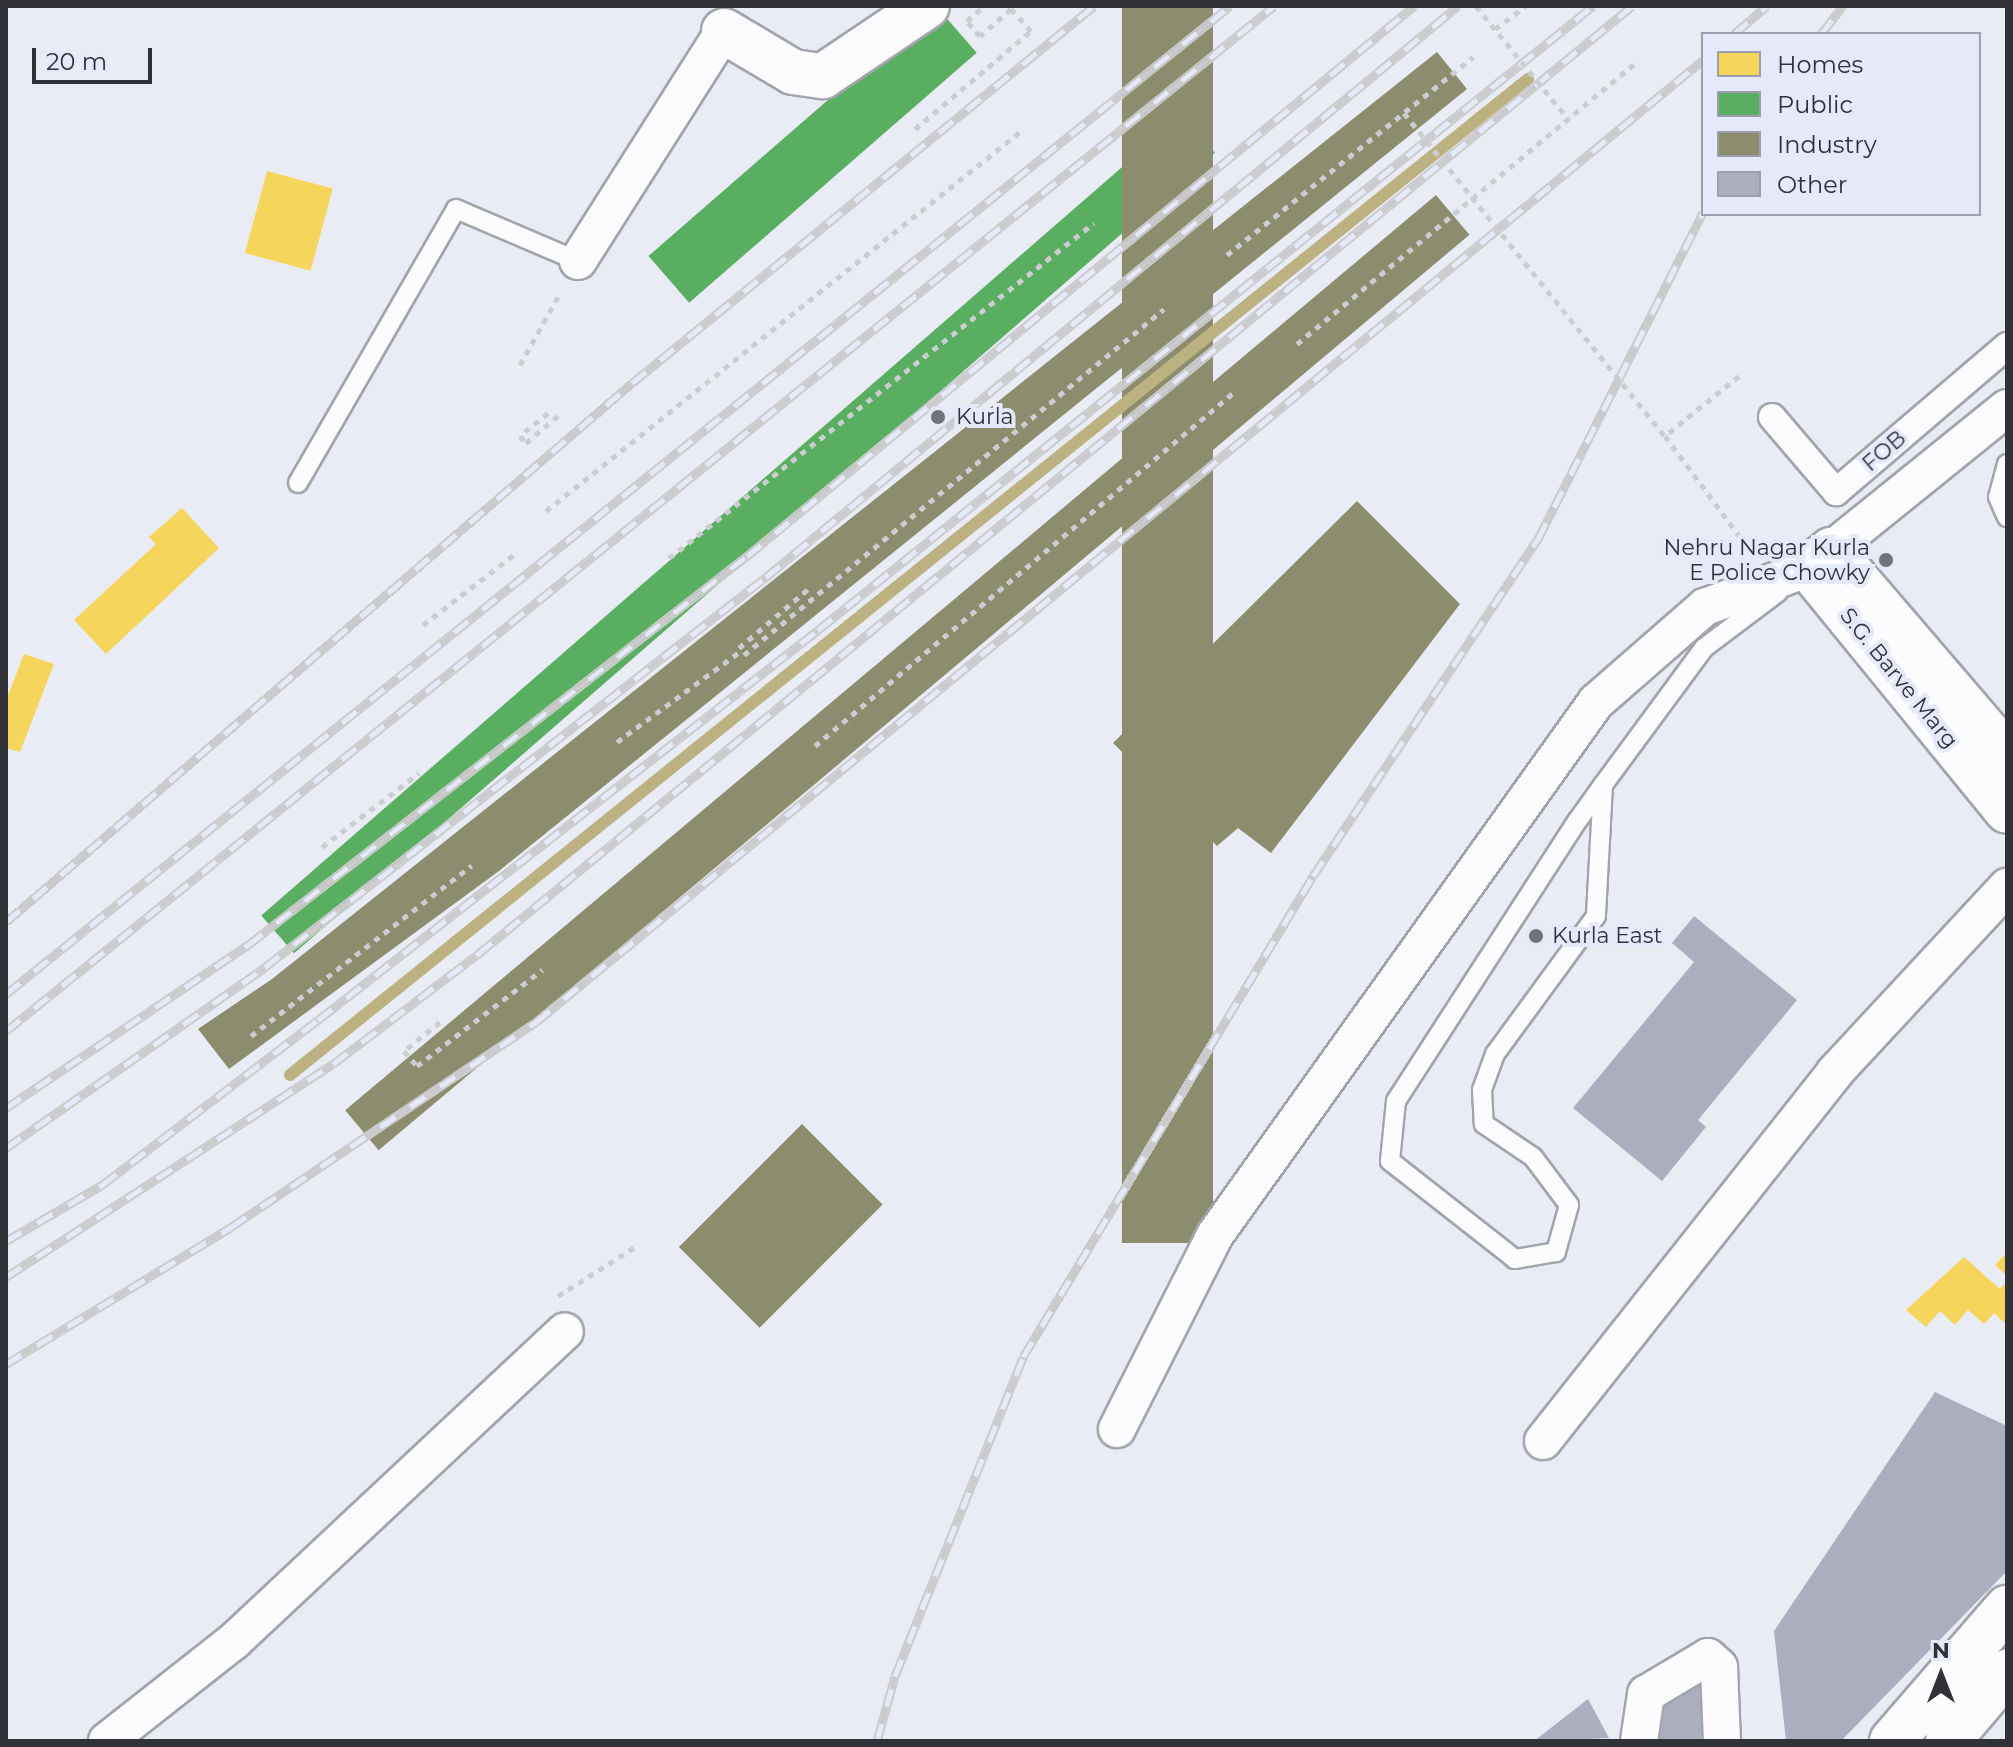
<!DOCTYPE html>
<html>
<head>
<meta charset="utf-8">
<style>
	body { margin:0 }
	#map { position:relative; width:2013px; height:1747px; overflow:hidden; background:#eaecf5; font-family:Montserrat,sans-serif }
	div>[style] { position:absolute }
	[style*='--x'] { left:calc(var(--x)*1px); top:calc(var(--y)*1px); width:calc(var(--w)*1px); rotate:calc(var(--a)*1deg) }
	.homes>* { inset:0; background:#f6d55c; transform-origin:0 0 }
	.public>* { inset:0; background:#5aae61; transform-origin:0 0 }
	.industry>* { inset:0; background:#8c8c6e; transform-origin:0 0 }
	.stream>* { height:12px; margin:-6px; padding:0 6px; transform-origin:6px; border-radius:6px; background:#bcb281 }
	.building>* { inset:0; background:#abaebf }
	.path>* { height:5px; margin-top:-2.5px; transform-origin:0; background:repeating-linear-gradient(90deg,#cccdd0 0 6px,transparent 0 12px) }
	.roads { filter:drop-shadow(2px 0 #a2a4ab) drop-shadow(-2px 0 #a2a4ab) drop-shadow(0 2px #a2a4ab) drop-shadow(0 -2px #a2a4ab) }
	.service>* { height:18px; margin:-9px; padding:0 9px; transform-origin:9px; border-radius:9px; background:#fcfcfe }
	.pedestrian>* { height:26px; margin:-13px; padding:0 13px; transform-origin:13px; border-radius:13px; background:#fcfcfe }
	.minor>* { height:36px; margin:-18px; padding:0 18px; transform-origin:18px; border-radius:18px; background:#fcfcfe }
	.tertiary>* { height:44px; margin:-22px; padding:0 22px; transform-origin:22px; border-radius:22px; background:#fcfcfe }
	.secondary>* { height:44px; margin:-22px; padding:0 22px; transform-origin:22px; border-radius:22px; background:#fcfcfe }
	.rail>* { height:9px; margin-top:-4.5px; transform-origin:0; background:repeating-linear-gradient(90deg,#e5e9fa 0 18px,#cbcbcd 0 36px); box-sizing:border-box; border-block:2px solid #cbcbcd }
	.path-bridge>* { height:5px; margin-top:-2.5px; transform-origin:0; background:repeating-linear-gradient(90deg,#cccdd0 0 6px,transparent 0 12px) }
	.dots>* { width:22px; height:22px; translate:-50% -50%; box-sizing:border-box; border:4px solid #e5e9fa; border-radius:50% }
	span { translate:-50% -50%; white-space:nowrap; text-align:center; line-height:1.15; -webkit-text-stroke:8px #e5e9fa; paint-order:stroke }
	.poi-label { font-size:22px; color:#303238 }
	.left { translate:0 -50%; text-align:left }
	.right { translate:-100% -50%; text-align:right }
	.street-label { font-size:22px; color:#303238 }
	.frame { position:absolute; inset:0; border:8px solid #303238; pointer-events:none }
	.legend { position:absolute; left:1701px; top:32px; width:280px; height:184px; box-sizing:border-box; background:#e5e9fa; border:2px solid #9da0ac; margin:0; padding:10px 14px; list-style:none; font-size:24px; color:#303238 }
	.legend li { display:flex; align-items:center; gap:16px; height:40px }
	.legend b { width:40px; border:2px solid #9da0ac }
	.north { position:absolute; left:1901px; top:1635px; width:80px; height:80px; -webkit-text-stroke:6px #e5e9fa; paint-order:stroke; rotate:0deg; font-size:22px; font-weight:700; line-height:32px; text-align:center; color:#303238 }
	.north::after { content:''; display:block; margin:auto; width:28px; height:36px; background:#303238; clip-path:polygon(50% 0,100% 100%,50% 72%,0 100%) }
	.scale { position:absolute; left:32px; top:48px; width:120px; height:36px; box-sizing:border-box; border:4px solid #303238; border-top:0; padding-left:10px; font-size:24px; line-height:28px; white-space:nowrap; color:#303238; -webkit-text-stroke:6px #e5e9fa; paint-order:stroke }
</style>
</head>
<body>
<div id="map">
	<div class="homes">
		<div style="left:267px;top:171px;width:68px;height:85px;rotate:15deg"></div>
		<div style="clip-path:polygon(182px 508px,219px 548px,106px 654px,74px 620px,156px 544px,149px 537px)"></div>
		<div style="clip-path:polygon(24px 654px,54px 664px,20px 752px,6px 748px,6px 701px)"></div>
		<div style="clip-path:polygon(2007px 1252px,2007px 1276px,1995px 1265px)"></div>
		<div style="clip-path:polygon(1964px 1257px,2000px 1289px,2007px 1281px,2007px 1325px,1994px 1313px,1984px 1324px,1968px 1310px,1955px 1325px,1940px 1311px,1926px 1327px,1906px 1310px)"></div>
	</div>
	<div class="public">
		<div style="left:936px;top:6px;width:62px;height:381px;rotate:49deg"></div>
		<div style="left:1182px;top:115px;width:50px;height:1220px;rotate:49deg"></div>
	</div>
	<div class="industry">
		<div style="left:1122px;top:6px;width:91px;height:1237px"></div>
		<div style="clip-path:polygon(1437px 52px,1467px 89px,499px 871px,229px 1069px,198px 1029px,272px 979px)"></div>
		<div style="left:1436px;top:195px;width:52px;height:1424px;rotate:50deg"></div>
		<div style="clip-path:polygon(1357px 501px,1460px 604px,1271px 853px,1238px 828px,1217px 846px,1113px 743px)"></div>
		<div style="left:802px;top:1124px;width:114px;height:174px;rotate:45deg"></div>
	</div>
	<div class="stream">
		<div style="--x:290;--y:1075;--w:1589;--a:-38.82"></div>
	</div>
	<div class="building">
		<div style="clip-path:polygon(1694px 916px,1797px 1000px,1698px 1120px,1706px 1127px,1662px 1181px,1573px 1108px,1694px 962px,1672px 943px)"></div>
		<div style="clip-path:polygon(1935px 1392px,2007px 1426px,2007px 1571px,1841px 1741px,1786px 1741px,1774px 1631px)"></div>
		<div style="clip-path:polygon(1706px 1664px,1710px 1741px,1652px 1741px,1652px 1705px)"></div>
		<div style="clip-path:polygon(1588px 1699px,1609px 1738px,1534px 1741px)"></div>
	</div>
	<div class="path">
		<div style="--x:1495;--y:29;--w:38;--a:-37"></div>
		<div style="--x:915;--y:129;--w:152;--a:-40.2"></div>
		<div style="--x:1031;--y:31;--w:30;--a:-132"></div>
		<div style="--x:1011;--y:9;--w:41;--a:138.9"></div>
		<div style="--x:980;--y:36;--w:20;--a:-131"></div>
		<div style="--x:967;--y:21;--w:23;--a:-41"></div>
		<div style="--x:1227;--y:255;--w:316;--a:-38.8"></div>
		<div style="--x:1297;--y:344;--w:438;--a:-39.7"></div>
		<div style="--x:520;--y:365;--w:82;--a:-60.9"></div>
		<div style="--x:1739;--y:376;--w:95;--a:141"></div>
		<div style="--x:1665;--y:436;--w:141;--a:53.4"></div>
		<div style="--x:548;--y:413;--w:36;--a:141"></div>
		<div style="--x:520;--y:436;--w:9;--a:49"></div>
		<div style="--x:526;--y:443;--w:43;--a:-40.3"></div>
		<div style="--x:546;--y:511;--w:607;--a:-38.65"></div>
		<div style="--x:669;--y:558;--w:541;--a:-38.25"></div>
		<div style="--x:423;--y:625;--w:116;--a:-37.7"></div>
		<div style="--x:739;--y:648;--w:91;--a:-40.5"></div>
		<div style="--x:744;--y:655;--w:544;--a:-39.48"></div>
		<div style="--x:617;--y:742;--w:154;--a:-36.3"></div>
		<div style="--x:815;--y:746;--w:547;--a:-40.18"></div>
		<div style="--x:322;--y:847;--w:122;--a:-37.3"></div>
		<div style="--x:440;--y:1022;--w:46;--a:141.1"></div>
		<div style="--x:404;--y:1051;--w:20;--a:49"></div>
		<div style="--x:417;--y:1066;--w:158;--a:-37.5"></div>
		<div style="--x:251;--y:1036;--w:279;--a:-37.7"></div>
		<div style="--x:558;--y:1296;--w:95;--a:-32.5"></div>
	</div>
	<div class="roads">
		<div class="service">
			<div style="--x:2007;--y:464;--w:34;--a:105"></div>
			<div style="--x:1998;--y:497;--w:22;--a:66"></div>
			<div style="--x:298;--y:483;--w:316;--a:-60"></div>
			<div style="--x:456;--y:209;--w:133;--a:23.1"></div>
			<div style="--x:1603;--y:785;--w:131;--a:93.1"></div>
			<div style="--x:1596;--y:916;--w:171;--a:126.2"></div>
			<div style="--x:1495;--y:1054;--w:38;--a:110"></div>
			<div style="--x:1482;--y:1090;--w:34;--a:87"></div>
			<div style="--x:1484;--y:1124;--w:59;--a:34"></div>
			<div style="--x:1533;--y:1157;--w:60;--a:53.1"></div>
			<div style="--x:1569;--y:1205;--w:49;--a:105.5"></div>
			<div style="--x:1556;--y:1252;--w:42;--a:170.3"></div>
			<div style="--x:1515;--y:1259;--w:159;--a:-141.9"></div>
			<div style="--x:1390;--y:1161;--w:60;--a:-84.3"></div>
			<div style="--x:1396;--y:1101;--w:335;--a:-57.1"></div>
			<div style="--x:1578;--y:820;--w:43;--a:-54.5"></div>
			<div style="--x:1603;--y:785;--w:170;--a:-53.6"></div>
			<div style="--x:1704;--y:648;--w:93;--a:-37.1"></div>
		</div>
		<div class="pedestrian">
			<div style="--x:1772;--y:417;--w:99;--a:49.5"></div>
			<div style="--x:1836;--y:492;--w:225;--a:-40.5"></div>
		</div>
		<div class="minor">
			<div style="--x:578;--y:261;--w:272;--a:-57.6"></div>
			<div style="--x:1831;--y:550;--w:226;--a:-38.9"></div>
			<div style="--x:1117;--y:1429;--w:217;--a:-63.2"></div>
			<div style="--x:1215;--y:1235;--w:655;--a:-54.44"></div>
			<div style="--x:1596;--y:702;--w:145;--a:-41.1"></div>
			<div style="--x:1705;--y:607;--w:111;--a:-20.6"></div>
			<div style="--x:1543;--y:1441;--w:471;--a:-51.6"></div>
			<div style="--x:1835;--y:1072;--w:253;--a:-47.1"></div>
			<div style="--x:107;--y:1741;--w:162;--a:-38.2"></div>
			<div style="--x:234;--y:1641;--w:453;--a:-43.1"></div>
			<div style="--x:1639;--y:1741;--w:48;--a:-81.5"></div>
			<div style="--x:1646;--y:1694;--w:72;--a:-30.8"></div>
			<div style="--x:1708;--y:1657;--w:15;--a:42"></div>
			<div style="--x:1719;--y:1667;--w:74;--a:87.7"></div>
		</div>
		<div class="tertiary">
			<div style="--x:724;--y:31;--w:80;--a:30.7"></div>
			<div style="--x:793;--y:72;--w:30;--a:8"></div>
			<div style="--x:823;--y:76;--w:125;--a:-33.9"></div>
			<div style="--x:1892;--y:1741;--w:176;--a:-49.2"></div>
			<div style="--x:1948;--y:1741;--w:91;--a:-49.5"></div>
		</div>
		<div class="secondary">
			<div style="--x:2007;--y:755;--w:270;--a:-130.6"></div>
			<div style="--x:1831;--y:550;--w:28;--a:141"></div>
			<div style="--x:1809;--y:568;--w:313;--a:50.8"></div>
		</div>
	</div>
	<div class="rail">
		<div style="--x:1734;--y:34;--w:43;--a:-40.3"></div>
		<div style="--x:1821;--y:34;--w:36;--a:-52"></div>
		<div style="--x:6;--y:922;--w:826;--a:-40.73"></div>
		<div style="--x:632;--y:383;--w:596;--a:-39.22"></div>
		<div style="--x:6;--y:994;--w:1573;--a:-38.91"></div>
		<div style="--x:6;--y:1031;--w:1630;--a:-38.95"></div>
		<div style="--x:6;--y:1108;--w:292;--a:-34"></div>
		<div style="--x:248;--y:945;--w:633;--a:-37.94"></div>
		<div style="--x:747;--y:556;--w:865;--a:-39.51"></div>
		<div style="--x:6;--y:1148;--w:316;--a:-34.9"></div>
		<div style="--x:265;--y:967;--w:635;--a:-37.9"></div>
		<div style="--x:766;--y:577;--w:897;--a:-39.53"></div>
		<div style="--x:6;--y:1241;--w:111;--a:-30.3"></div>
		<div style="--x:102;--y:1185;--w:272;--a:-37.4"></div>
		<div style="--x:318;--y:1020;--w:634;--a:-37.95"></div>
		<div style="--x:818;--y:630;--w:995;--a:-38.84"></div>
		<div style="--x:6;--y:1277;--w:390;--a:-33.1"></div>
		<div style="--x:333;--y:1064;--w:182;--a:-37.2"></div>
		<div style="--x:478;--y:954;--w:1493;--a:-39.4"></div>
		<div style="--x:6;--y:1364;--w:263;--a:-31.3"></div>
		<div style="--x:231;--y:1227;--w:367;--a:-33.9"></div>
		<div style="--x:536;--y:1022;--w:1512;--a:-39.5"></div>
		<div style="--x:877;--y:1741;--w:67;--a:-74.5"></div>
		<div style="--x:895;--y:1676;--w:344;--a:-68.1"></div>
		<div style="--x:1023;--y:1357;--w:562;--a:-58.91"></div>
		<div style="--x:1313;--y:876;--w:405;--a:-56.3"></div>
		<div style="--x:1538;--y:539;--w:366;--a:-63.2"></div>
	</div>
	<div class="path-bridge">
		<div style="--x:1476;--y:6;--w:147;--a:50.8"></div>
		<div style="--x:1404;--y:113;--w:415;--a:51.1"></div>
	</div>
	<div class="dots">
		<div style="left:938px;top:417px;background:#71737a"></div>
		<div style="left:1886px;top:560px;background:#71737a"></div>
		<div style="left:1536px;top:936px;background:#71737a"></div>
	</div>
	<div class="poi-label">
		<span class="left" style="left:956px;top:417px">Kurla</span>
		<span class="right" style="left:1870px;top:560px">Nehru Nagar Kurla<br>E Police Chowky</span>
		<span class="left" style="left:1552px;top:936px">Kurla East</span>
	</div>
	<div class="street-label">
		<span style="left:1884px;top:451px;rotate:-41deg">FOB</span>
		<span style="left:1899px;top:678px;rotate:51deg">S.G. Barve Marg</span>
	</div>
	<div class="frame"></div>
	<ul class="legend">
	<li><b style="height:22px;background:#f6d55c"></b>Homes</li>
	<li><b style="height:22px;background:#5aae61"></b>Public</li>
	<li><b style="height:22px;background:#8c8c6e"></b>Industry</li>
	<li><b style="height:22px;background:#abaebf"></b>Other</li>
	</ul>
	<div class="north">N</div>
	<div class="scale">20 m</div>
</div>
</body>
</html>
